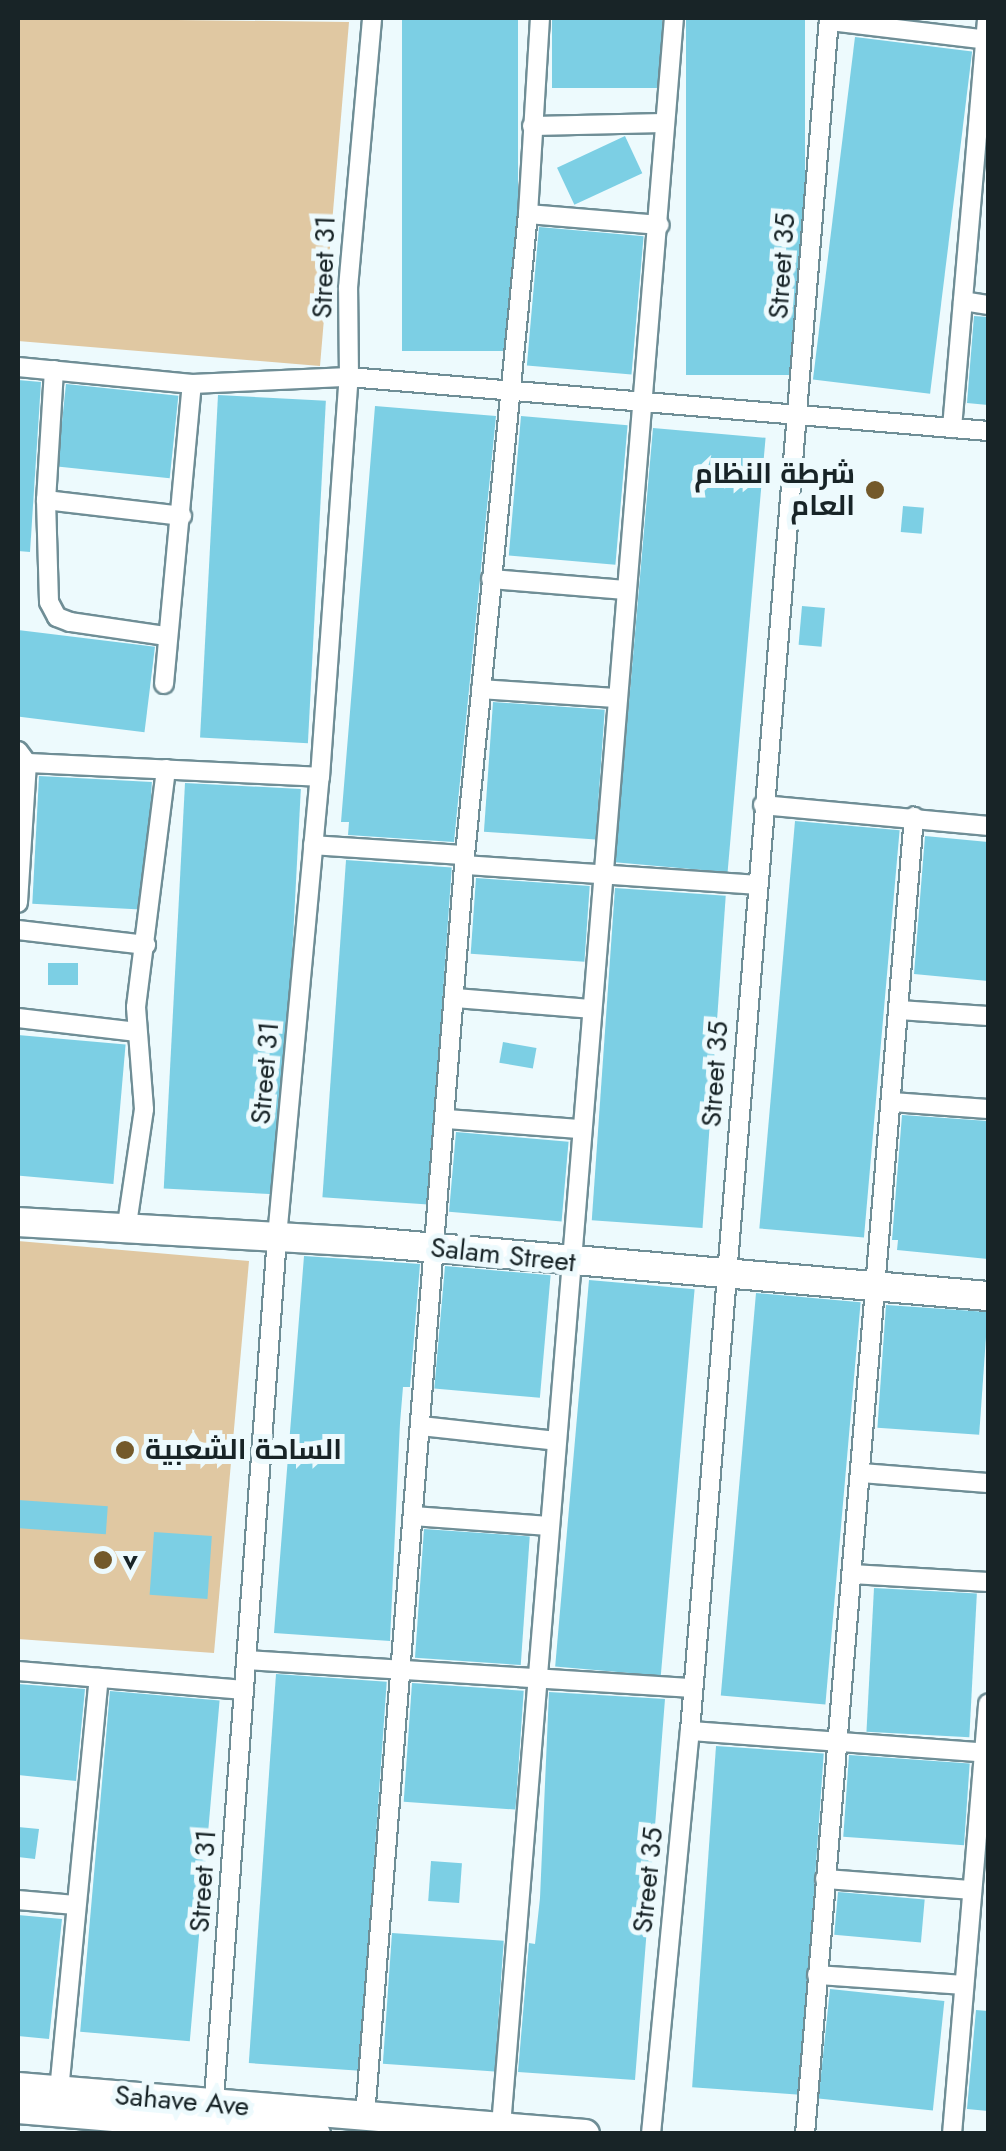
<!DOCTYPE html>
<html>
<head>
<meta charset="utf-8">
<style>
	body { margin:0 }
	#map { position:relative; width:1006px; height:2151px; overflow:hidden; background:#edfafd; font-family:Jost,Cairo,sans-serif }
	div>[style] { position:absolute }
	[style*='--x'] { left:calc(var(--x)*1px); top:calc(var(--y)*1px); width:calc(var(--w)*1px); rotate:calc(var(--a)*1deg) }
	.green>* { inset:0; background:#e0c8a2 }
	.building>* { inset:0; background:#7ccfe4; transform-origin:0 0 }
	.roads { filter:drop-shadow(2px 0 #6f8e96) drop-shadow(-2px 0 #6f8e96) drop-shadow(0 2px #6f8e96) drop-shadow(0 -2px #6f8e96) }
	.street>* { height:18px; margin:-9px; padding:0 9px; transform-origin:9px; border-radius:9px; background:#fff }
	.secondary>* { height:28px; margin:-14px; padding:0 14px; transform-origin:14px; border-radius:14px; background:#fff }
	.dots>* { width:28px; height:28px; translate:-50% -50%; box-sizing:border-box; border:5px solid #edfafd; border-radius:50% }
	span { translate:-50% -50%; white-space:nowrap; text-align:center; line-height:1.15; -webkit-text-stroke:10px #edfafd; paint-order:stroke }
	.street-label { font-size:28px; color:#182427 }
	.poi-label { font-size:28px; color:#182427; font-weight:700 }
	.right { translate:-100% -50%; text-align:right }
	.left { translate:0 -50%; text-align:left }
	.frame { position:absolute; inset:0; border:20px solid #182427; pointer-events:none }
</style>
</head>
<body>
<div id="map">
	<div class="green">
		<div style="clip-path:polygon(18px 18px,349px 22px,320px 366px,18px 341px)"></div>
		<div style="clip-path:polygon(18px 1241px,249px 1261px,214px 1653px,18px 1639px)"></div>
	</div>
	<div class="building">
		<div style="left:402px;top:18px;width:116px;height:333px"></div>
		<div style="left:552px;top:18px;width:110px;height:70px"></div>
		<div style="left:686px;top:18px;width:119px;height:357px"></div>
		<div style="left:855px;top:37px;width:118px;height:345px;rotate:7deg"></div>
		<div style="left:625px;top:136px;width:41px;height:75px;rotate:65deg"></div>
		<div style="left:539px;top:227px;width:105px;height:139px;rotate:5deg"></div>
		<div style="clip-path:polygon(974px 316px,988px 317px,988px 405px,967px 403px)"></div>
		<div style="clip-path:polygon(18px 380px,41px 382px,30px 552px,18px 551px)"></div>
		<div style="left:66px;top:384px;width:113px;height:83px;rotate:6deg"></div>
		<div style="left:218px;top:395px;width:108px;height:343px;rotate:3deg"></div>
		<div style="clip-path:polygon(375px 406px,496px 416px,454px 842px,348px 835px,349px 822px,341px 822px)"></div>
		<div style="left:521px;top:416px;width:107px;height:140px;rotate:5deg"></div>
		<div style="left:653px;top:428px;width:113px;height:436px;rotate:5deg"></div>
		<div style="left:903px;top:506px;width:21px;height:26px;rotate:5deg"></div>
		<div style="left:802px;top:606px;width:23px;height:39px;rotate:5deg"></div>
		<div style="left:18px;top:630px;width:138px;height:86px;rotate:7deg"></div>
		<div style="left:493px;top:702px;width:112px;height:130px;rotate:4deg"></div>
		<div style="left:39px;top:776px;width:113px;height:128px;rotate:3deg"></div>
		<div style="left:185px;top:783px;width:116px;height:406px;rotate:3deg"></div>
		<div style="left:795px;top:821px;width:105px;height:409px;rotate:5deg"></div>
		<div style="clip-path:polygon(925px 836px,988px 842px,988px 981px,914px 974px)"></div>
		<div style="left:346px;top:860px;width:106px;height:338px;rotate:4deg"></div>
		<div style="left:476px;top:878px;width:114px;height:76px;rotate:4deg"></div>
		<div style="left:615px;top:888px;width:111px;height:333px;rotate:4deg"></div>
		<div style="left:78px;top:963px;width:22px;height:30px;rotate:90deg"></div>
		<div style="left:18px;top:1035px;width:108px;height:140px;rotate:5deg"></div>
		<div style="left:503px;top:1042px;width:34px;height:21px;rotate:10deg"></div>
		<div style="clip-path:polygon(902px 1115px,988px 1121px,988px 1259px,897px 1250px,898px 1240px,892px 1240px)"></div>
		<div style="left:456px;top:1132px;width:113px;height:80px;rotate:5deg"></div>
		<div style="clip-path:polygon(304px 1256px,420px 1264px,410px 1387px,403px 1387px,400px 1423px,390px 1641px,274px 1633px)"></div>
		<div style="left:445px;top:1266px;width:106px;height:123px;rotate:5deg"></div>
		<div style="left:589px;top:1280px;width:106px;height:388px;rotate:5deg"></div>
		<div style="left:756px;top:1293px;width:105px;height:404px;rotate:5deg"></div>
		<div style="left:886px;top:1305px;width:102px;height:123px;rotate:4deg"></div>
		<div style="left:18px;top:1500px;width:90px;height:28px;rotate:4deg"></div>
		<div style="left:424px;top:1529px;width:106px;height:129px;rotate:4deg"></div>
		<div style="left:154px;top:1532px;width:58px;height:63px;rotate:4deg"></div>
		<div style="left:874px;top:1588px;width:103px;height:144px;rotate:3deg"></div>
		<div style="left:276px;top:1674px;width:111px;height:390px;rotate:4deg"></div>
		<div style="left:412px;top:1683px;width:112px;height:119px;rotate:4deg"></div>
		<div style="clip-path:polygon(18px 1684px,85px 1689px,76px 1781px,18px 1775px)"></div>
		<div style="left:110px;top:1691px;width:110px;height:342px;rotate:5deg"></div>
		<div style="clip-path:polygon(549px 1692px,665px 1699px,635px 2080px,518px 2072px,529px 1943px,535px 1944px,540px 1898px)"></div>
		<div style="left:716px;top:1746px;width:108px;height:342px;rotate:4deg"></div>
		<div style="left:849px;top:1755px;width:121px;height:82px;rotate:4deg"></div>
		<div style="clip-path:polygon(18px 1827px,39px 1829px,35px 1859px,18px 1857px)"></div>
		<div style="left:431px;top:1861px;width:31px;height:40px;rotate:4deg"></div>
		<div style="left:838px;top:1892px;width:87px;height:43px;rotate:5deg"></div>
		<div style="clip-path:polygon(18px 1915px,62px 1919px,49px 2039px,18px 2036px)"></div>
		<div style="left:392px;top:1933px;width:112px;height:131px;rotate:4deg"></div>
		<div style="left:830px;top:1989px;width:115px;height:110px;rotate:6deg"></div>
		<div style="clip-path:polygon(976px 2010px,988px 2011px,988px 2111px,967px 2109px)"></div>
	</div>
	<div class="roads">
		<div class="street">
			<div style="--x:829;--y:21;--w:160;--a:6.8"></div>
			<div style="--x:532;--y:126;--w:133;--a:-1.3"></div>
			<div style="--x:528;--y:214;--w:132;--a:4.8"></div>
			<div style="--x:963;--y:301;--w:25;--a:9"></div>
			<div style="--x:18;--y:367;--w:175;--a:5.6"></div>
			<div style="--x:192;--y:384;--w:157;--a:-2.6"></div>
			<div style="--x:349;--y:377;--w:641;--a:4.83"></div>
			<div style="--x:54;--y:370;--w:130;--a:93.5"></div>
			<div style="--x:46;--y:500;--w:102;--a:88.3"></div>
			<div style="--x:49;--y:602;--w:17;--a:62"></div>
			<div style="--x:57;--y:617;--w:14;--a:21"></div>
			<div style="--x:70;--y:622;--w:97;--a:8.3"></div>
			<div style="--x:952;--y:428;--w:411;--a:-85.1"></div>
			<div style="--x:46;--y:500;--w:137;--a:6.7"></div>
			<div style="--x:491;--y:579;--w:135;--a:4.7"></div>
			<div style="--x:164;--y:684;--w:301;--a:-84.7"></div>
			<div style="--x:481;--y:689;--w:137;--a:3.8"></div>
			<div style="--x:18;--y:751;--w:15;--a:53"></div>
			<div style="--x:27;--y:763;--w:140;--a:93.7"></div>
			<div style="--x:27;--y:763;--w:293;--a:2.7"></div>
			<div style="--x:763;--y:805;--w:226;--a:5.3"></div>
			<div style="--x:313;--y:845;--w:152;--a:3.8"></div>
			<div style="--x:465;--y:865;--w:293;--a:3.9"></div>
			<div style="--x:18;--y:930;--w:129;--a:6.7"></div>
			<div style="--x:455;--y:998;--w:136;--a:4.6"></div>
			<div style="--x:899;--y:1010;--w:89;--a:3.9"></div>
			<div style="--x:18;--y:1018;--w:120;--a:6.7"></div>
			<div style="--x:892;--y:1102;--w:96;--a:4.2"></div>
			<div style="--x:446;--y:1119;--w:134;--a:4.3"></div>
			<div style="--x:126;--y:1231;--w:123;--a:-81.6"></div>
			<div style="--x:144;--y:1109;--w:102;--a:-94.5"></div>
			<div style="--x:136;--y:1007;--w:240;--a:-82.8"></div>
			<div style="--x:421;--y:1426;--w:136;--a:6.3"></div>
			<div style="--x:861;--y:1473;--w:127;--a:4.5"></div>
			<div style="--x:413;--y:1516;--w:136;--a:4.2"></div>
			<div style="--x:852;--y:1574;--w:136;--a:3.4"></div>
			<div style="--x:246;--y:1660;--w:448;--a:3.6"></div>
			<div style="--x:18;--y:1671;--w:227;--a:4.8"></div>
			<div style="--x:690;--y:1731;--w:299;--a:4.2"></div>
			<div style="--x:825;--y:1879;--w:146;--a:4.3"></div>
			<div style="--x:18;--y:1900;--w:57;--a:5"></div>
			<div style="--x:817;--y:1975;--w:146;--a:3.9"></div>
			<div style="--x:59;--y:2091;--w:415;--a:-84.5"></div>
			<div style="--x:213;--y:2113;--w:878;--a:-85.82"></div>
			<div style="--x:277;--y:1237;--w:462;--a:-84.7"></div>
			<div style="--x:320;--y:777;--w:401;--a:-85.9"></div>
			<div style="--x:349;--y:377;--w:89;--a:-90.6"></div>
			<div style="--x:348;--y:288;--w:271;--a:-84.9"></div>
			<div style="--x:365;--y:2116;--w:1265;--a:-85.47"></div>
			<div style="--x:465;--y:855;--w:644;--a:-84.39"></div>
			<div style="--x:528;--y:214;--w:196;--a:-86.5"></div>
			<div style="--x:501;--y:2126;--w:2115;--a:-85.31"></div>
			<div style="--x:651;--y:2134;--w:405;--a:-84.5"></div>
			<div style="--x:690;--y:1731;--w:1719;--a:-85.36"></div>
			<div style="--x:805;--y:2134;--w:1322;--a:-85.27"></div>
			<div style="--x:952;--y:2134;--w:432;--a:-85.2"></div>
		</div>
		<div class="secondary">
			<div style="--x:18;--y:1222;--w:351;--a:3.3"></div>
			<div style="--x:368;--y:1242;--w:622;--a:4.98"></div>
			<div style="--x:18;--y:2087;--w:569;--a:4.74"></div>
			<div style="--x:18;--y:2109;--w:299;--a:4.8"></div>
		</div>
	</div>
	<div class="dots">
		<div style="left:875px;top:490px;background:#73592a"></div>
		<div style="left:125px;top:1450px;background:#73592a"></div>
		<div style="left:103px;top:1560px;background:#73592a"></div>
	</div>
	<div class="street-label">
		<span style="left:782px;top:266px;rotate:-86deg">Street 35</span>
		<span style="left:324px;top:267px;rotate:-88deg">Street 31</span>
		<span style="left:265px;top:1073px;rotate:-85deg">Street 31</span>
		<span style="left:715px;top:1074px;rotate:-86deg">Street 35</span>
		<span style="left:503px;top:1255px;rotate:6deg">Salam Street</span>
		<span style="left:648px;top:1880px;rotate:-84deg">Street 35</span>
		<span style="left:203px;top:1881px;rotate:-86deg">Street 31</span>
		<span style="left:182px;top:2101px;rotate:5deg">Sahave Ave</span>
	</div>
	<div class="poi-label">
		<span class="right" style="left:855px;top:490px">شرطة النظام<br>العام</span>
		<span class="left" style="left:145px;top:1450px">الساحة الشعبية</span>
		<span class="left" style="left:123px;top:1560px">v</span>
	</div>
	<div class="frame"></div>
</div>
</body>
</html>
